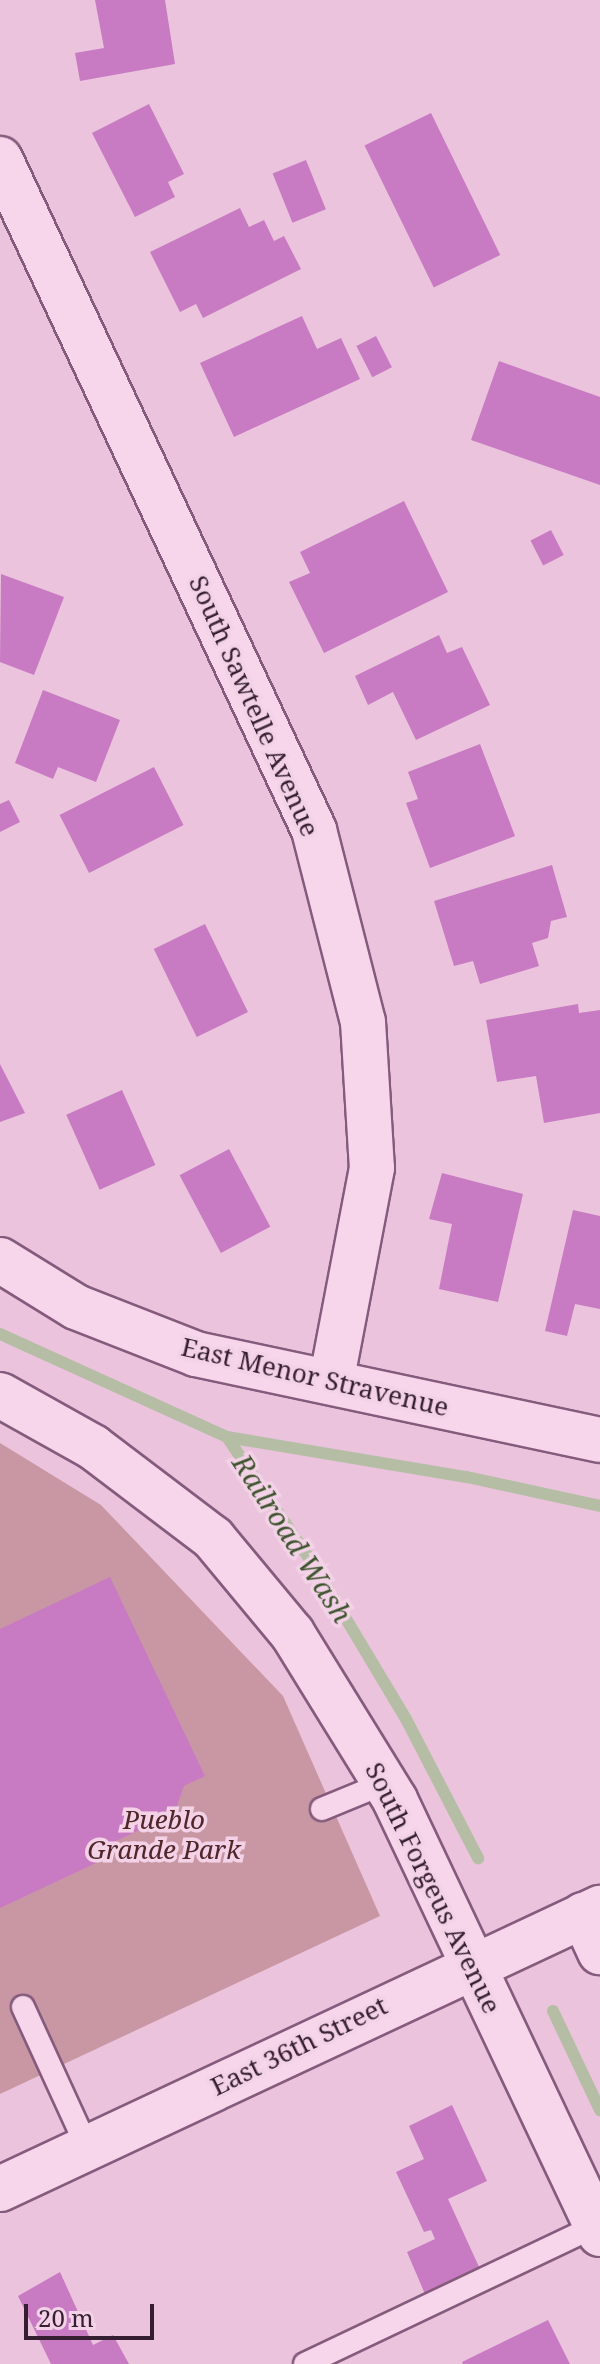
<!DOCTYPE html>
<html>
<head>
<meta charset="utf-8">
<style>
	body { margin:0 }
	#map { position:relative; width:600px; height:2364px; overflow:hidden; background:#ebc3dd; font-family:"Noto Serif",serif }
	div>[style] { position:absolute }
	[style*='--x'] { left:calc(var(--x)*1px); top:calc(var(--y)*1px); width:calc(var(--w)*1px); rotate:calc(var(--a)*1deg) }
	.green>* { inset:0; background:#c997a3 }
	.stream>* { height:12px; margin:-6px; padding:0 6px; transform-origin:6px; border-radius:6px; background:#b5bea5 }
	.building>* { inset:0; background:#c87bc3; transform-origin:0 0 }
	.roads { filter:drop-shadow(2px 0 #855b7d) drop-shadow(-2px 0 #855b7d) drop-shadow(0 2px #855b7d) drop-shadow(0 -2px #855b7d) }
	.lane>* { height:22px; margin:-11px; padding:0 11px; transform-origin:11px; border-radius:11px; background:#f7d6eb }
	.street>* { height:44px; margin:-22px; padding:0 22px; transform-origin:22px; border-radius:22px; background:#f7d6eb }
	.secondary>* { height:44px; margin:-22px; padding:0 22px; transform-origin:22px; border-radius:22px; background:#f7d6eb }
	span { translate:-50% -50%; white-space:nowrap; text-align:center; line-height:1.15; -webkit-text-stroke:7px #f3d2e7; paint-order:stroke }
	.street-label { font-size:26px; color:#351e32 }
	.park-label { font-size:26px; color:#50262a; font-style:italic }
	.water-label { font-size:28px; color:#3e542e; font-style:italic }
	.scale { position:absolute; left:24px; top:2304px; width:130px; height:36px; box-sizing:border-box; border:4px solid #351e32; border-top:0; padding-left:10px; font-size:24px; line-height:28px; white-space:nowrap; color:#351e32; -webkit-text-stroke:6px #f3d2e7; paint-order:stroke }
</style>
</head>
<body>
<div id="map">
	<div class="green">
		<div style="clip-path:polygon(0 1443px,101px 1505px,283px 1696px,380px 1916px,0 2094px)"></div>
	</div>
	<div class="stream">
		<div style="--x:0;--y:1334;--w:249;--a:24.4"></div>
		<div style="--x:227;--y:1437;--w:157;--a:55.9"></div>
		<div style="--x:315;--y:1567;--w:177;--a:59.1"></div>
		<div style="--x:406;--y:1719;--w:157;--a:62.6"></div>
		<div style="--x:227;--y:1437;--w:243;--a:9.5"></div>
		<div style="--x:467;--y:1477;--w:136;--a:12.3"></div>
		<div style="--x:553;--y:2011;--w:110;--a:64.6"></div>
	</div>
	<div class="building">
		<div style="clip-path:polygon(95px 0,165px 0,175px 64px,80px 81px,75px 53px,104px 48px)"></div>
		<div style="clip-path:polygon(149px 104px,184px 174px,168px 182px,175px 197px,135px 217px,92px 133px)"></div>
		<div style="left:431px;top:113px;width:158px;height:74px;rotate:64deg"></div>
		<div style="left:306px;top:160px;width:53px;height:36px;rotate:68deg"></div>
		<div style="clip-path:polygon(240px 208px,249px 227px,264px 220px,274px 241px,284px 236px,301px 269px,203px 318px,196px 304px,180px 312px,150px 252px)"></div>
		<div style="clip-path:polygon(302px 316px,317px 349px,341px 338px,360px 379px,234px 437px,200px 363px)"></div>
		<div style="left:376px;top:336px;width:35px;height:22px;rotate:63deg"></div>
		<div style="clip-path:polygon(499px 361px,600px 397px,600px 485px,471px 440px)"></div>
		<div style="clip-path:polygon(404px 501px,448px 592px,324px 653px,289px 582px,310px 573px,300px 552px)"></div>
		<div style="left:551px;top:530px;width:28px;height:23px;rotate:63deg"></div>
		<div style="clip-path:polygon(1px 574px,64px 597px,34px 675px,0 662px)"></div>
		<div style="clip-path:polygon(439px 635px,447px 653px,462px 647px,490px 705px,416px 740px,393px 692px,368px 705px,355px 676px)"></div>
		<div style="clip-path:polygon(43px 690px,120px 720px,96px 782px,58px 767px,53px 779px,15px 763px)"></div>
		<div style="clip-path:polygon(480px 744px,515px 836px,430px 868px,406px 803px,418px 799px,408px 772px)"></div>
		<div style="left:154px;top:767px;width:65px;height:106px;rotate:63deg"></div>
		<div style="clip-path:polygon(9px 800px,20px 822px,0 832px,0 804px)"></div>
		<div style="clip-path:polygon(552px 865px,567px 917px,551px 921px,548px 938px,532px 943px,539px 966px,480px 984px,473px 961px,454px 966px,434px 901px)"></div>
		<div style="left:205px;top:924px;width:98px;height:57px;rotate:64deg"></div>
		<div style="clip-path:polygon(578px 1004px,579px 1013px,600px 1010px,600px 1113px,544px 1123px,536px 1076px,497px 1082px,486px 1020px)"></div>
		<div style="clip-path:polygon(0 1064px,25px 1113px,0 1122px)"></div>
		<div style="left:122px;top:1090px;width:82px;height:61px;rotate:66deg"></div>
		<div style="left:229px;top:1149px;width:88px;height:56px;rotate:62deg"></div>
		<div style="clip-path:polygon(442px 1173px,523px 1194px,498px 1302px,439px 1289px,452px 1224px,429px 1219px)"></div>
		<div style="clip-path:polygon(573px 1210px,600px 1216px,600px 1309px,575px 1304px,567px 1336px,545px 1331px)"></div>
		<div style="clip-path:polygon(110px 1577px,205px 1776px,184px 1786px,174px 1814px,105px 1846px,111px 1856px,0 1908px,0 1629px)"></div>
		<div style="clip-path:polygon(452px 2105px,487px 2181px,448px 2199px,480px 2269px,425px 2294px,407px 2252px,435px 2239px,431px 2230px,424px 2232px,396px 2172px,424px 2159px,409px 2126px)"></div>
		<div style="clip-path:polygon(60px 2272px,93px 2345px,113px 2335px,129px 2364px,51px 2364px,18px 2296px)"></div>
		<div style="clip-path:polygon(548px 2320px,570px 2364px,463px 2364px,462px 2362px)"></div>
	</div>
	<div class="roads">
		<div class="lane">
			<div style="--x:322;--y:1809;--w:68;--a:-22.4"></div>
			<div style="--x:23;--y:2007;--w:154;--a:65.4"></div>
			<div style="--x:305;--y:2364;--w:322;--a:-25.4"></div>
		</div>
		<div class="street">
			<div style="--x:0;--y:159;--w:741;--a:64.92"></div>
			<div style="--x:314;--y:830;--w:198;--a:75.7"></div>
			<div style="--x:363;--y:1022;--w:146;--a:86.5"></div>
			<div style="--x:372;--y:1168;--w:218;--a:100.8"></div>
			<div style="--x:0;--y:1260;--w:89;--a:31.7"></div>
			<div style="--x:76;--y:1307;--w:129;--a:21.4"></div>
			<div style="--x:196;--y:1354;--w:413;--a:12"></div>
			<div style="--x:0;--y:1395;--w:107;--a:29.2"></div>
			<div style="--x:93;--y:1447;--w:151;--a:37.2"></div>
			<div style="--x:213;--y:1538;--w:124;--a:50.3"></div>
			<div style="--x:292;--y:1633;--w:196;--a:58.3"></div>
			<div style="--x:395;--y:1800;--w:480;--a:64.7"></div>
			<div style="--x:583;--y:1915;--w:41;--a:65.3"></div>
		</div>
		<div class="secondary">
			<div style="--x:0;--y:2189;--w:663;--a:-25.1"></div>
		</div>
	</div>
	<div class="street-label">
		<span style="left:254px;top:706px;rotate:66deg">South Sawtelle Avenue</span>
		<span style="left:315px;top:1377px;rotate:13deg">East Menor Stravenue</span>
		<span style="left:433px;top:1888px;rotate:64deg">South Forgeus Avenue</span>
		<span style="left:299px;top:2046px;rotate:-26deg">East 36th Street</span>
	</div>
	<div class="park-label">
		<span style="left:164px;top:1835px">Pueblo<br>Grande Park</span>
	</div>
	<div class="water-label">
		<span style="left:293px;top:1538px;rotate:57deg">Railroad Wash</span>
	</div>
	<div class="scale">20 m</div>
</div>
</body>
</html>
